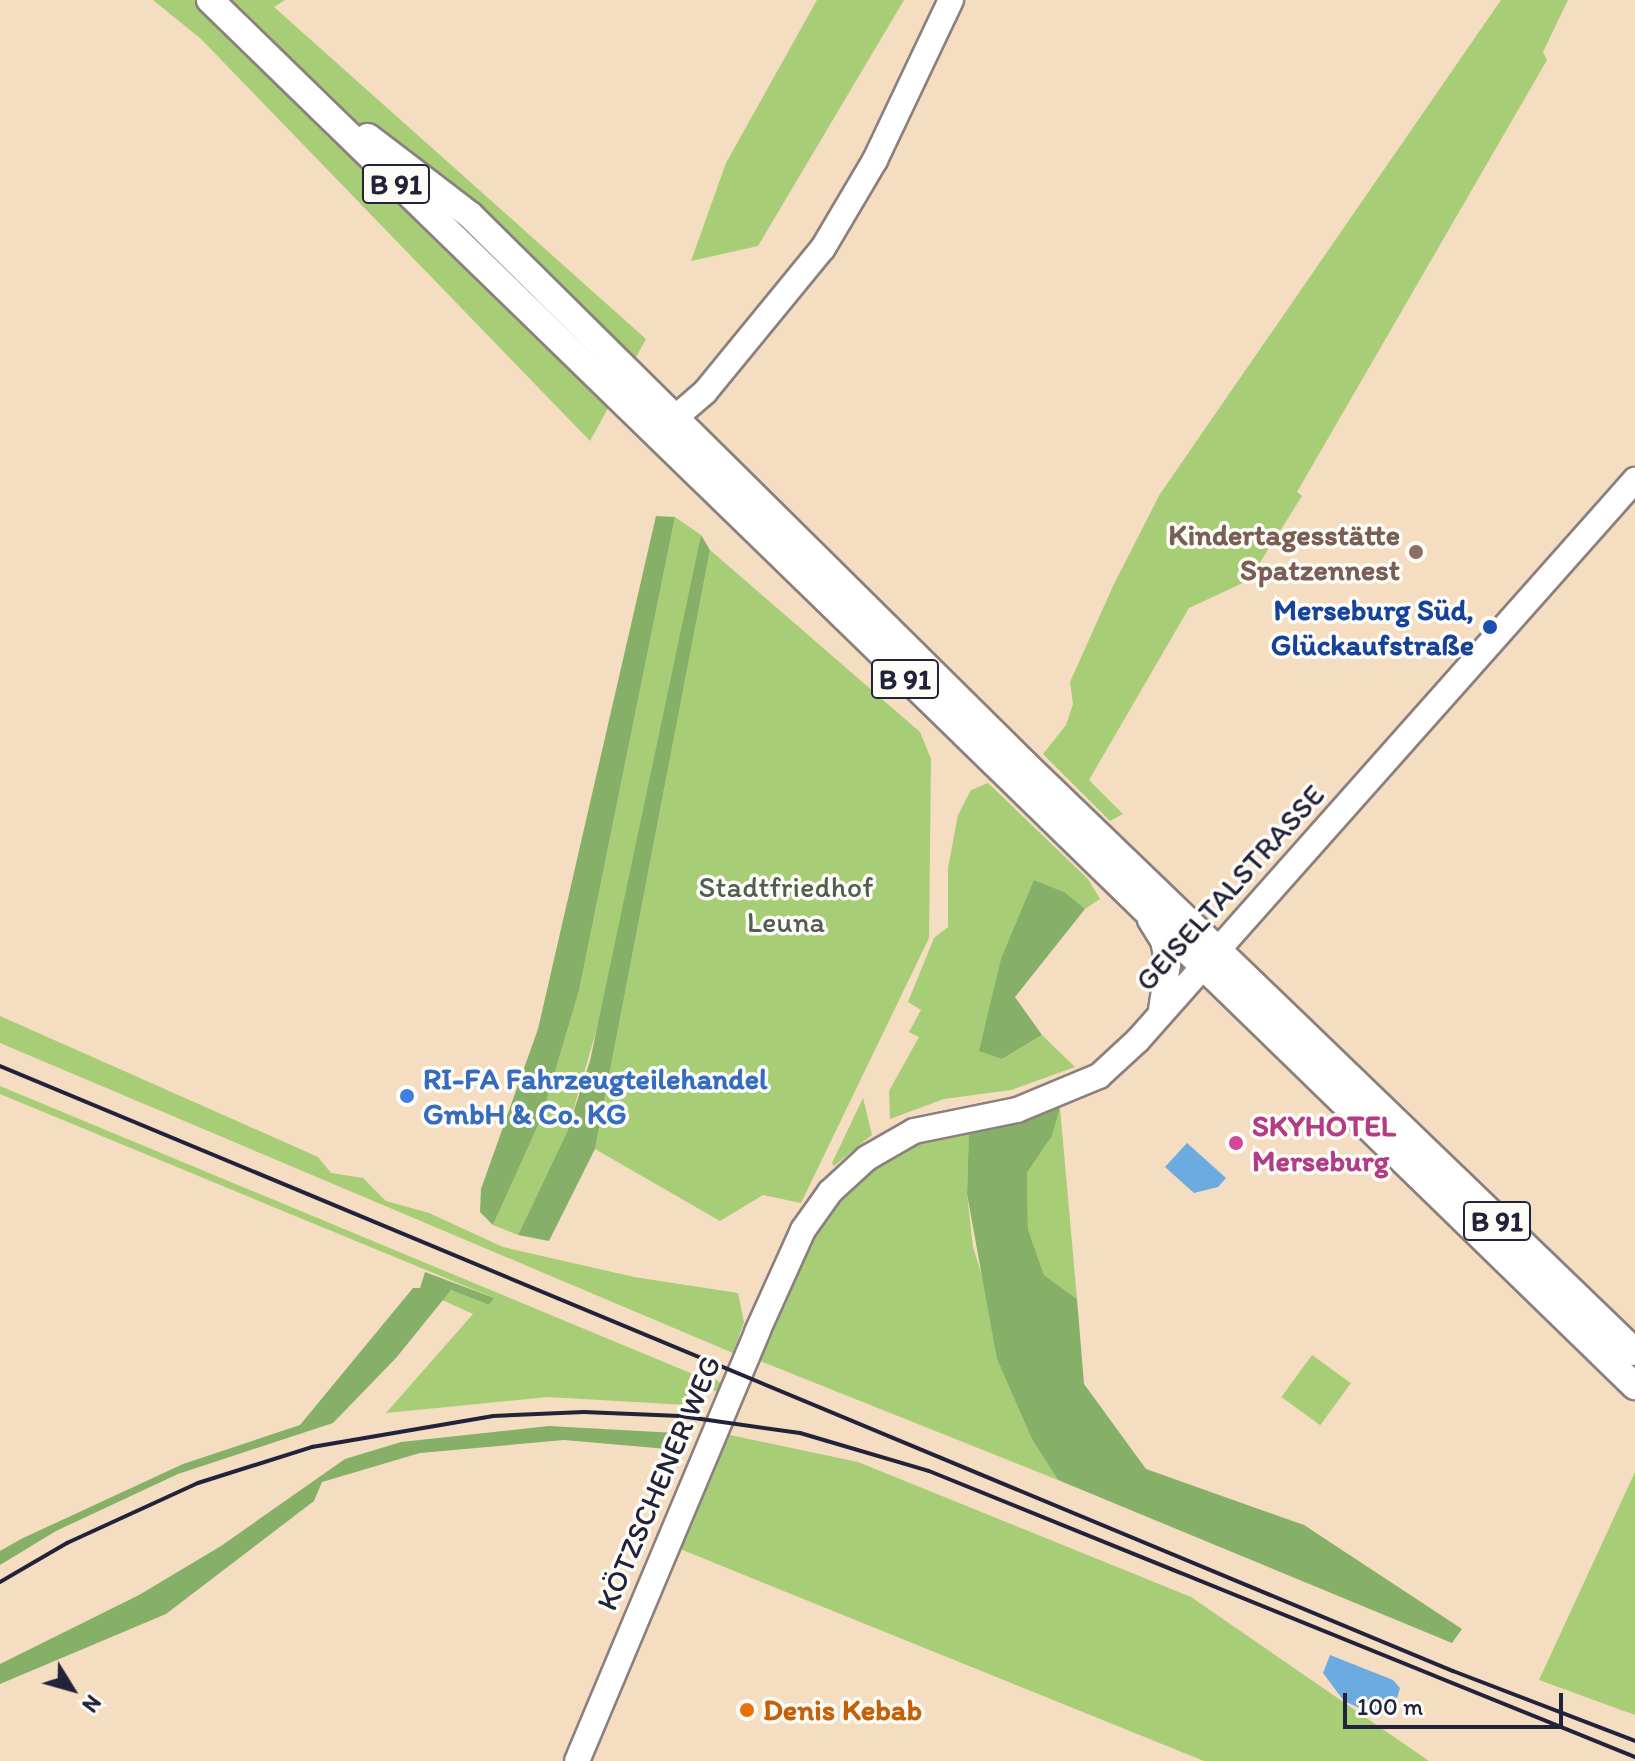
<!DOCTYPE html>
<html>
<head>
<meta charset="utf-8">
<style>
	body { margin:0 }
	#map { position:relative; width:1635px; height:1761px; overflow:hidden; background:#f4ddc0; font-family:Itim,sans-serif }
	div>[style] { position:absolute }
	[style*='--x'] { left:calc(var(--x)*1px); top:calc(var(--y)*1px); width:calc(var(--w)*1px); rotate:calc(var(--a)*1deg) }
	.green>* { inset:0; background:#a8cd77; transform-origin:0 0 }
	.forest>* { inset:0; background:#86b068 }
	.water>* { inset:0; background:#6cabdf }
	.roads { filter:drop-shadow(2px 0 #8b807e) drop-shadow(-2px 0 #8b807e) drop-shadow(0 2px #8b807e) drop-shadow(0 -2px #8b807e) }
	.secondary>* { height:24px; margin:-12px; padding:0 12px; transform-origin:12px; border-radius:12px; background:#fff }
	.primary>* { height:26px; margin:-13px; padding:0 13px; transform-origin:13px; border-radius:13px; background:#fff }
	.rail>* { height:4px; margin:-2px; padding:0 2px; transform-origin:2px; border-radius:2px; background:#22223b }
	.dots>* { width:22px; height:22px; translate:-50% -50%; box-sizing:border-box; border:4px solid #fdfcf7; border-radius:50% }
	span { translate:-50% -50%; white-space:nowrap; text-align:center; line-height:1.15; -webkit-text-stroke:7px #fdfcf7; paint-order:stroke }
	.shield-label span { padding:2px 6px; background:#fdfcf7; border:2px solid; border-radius:6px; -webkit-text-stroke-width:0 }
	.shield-label { font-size:28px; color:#22223b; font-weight:700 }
	.education-label { font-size:30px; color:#785e54; font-weight:700 }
	.right { translate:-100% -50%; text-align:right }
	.transit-label { font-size:30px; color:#164399; font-weight:700 }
	.park-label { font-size:30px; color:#515e50 }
	.street-label { font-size:30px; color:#22223b }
	.shop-label { font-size:30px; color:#366cbe; font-weight:700 }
	.left { translate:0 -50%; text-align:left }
	.hotel-label { font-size:30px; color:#b23c85; font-weight:700 }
	.food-label { font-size:30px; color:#c56008; font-weight:700 }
	.north { position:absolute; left:32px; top:1649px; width:80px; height:80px; -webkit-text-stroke:6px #fdfcf7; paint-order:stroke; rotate:127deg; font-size:22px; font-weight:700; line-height:32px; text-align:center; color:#22223b }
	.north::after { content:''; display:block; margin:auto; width:28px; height:36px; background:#22223b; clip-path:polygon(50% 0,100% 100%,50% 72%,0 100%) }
	.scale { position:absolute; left:1343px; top:1693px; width:220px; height:36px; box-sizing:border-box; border:4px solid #22223b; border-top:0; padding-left:10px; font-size:24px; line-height:28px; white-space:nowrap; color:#22223b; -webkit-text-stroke:6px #fdfcf7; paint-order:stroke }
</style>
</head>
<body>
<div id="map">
	<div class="green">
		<div style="clip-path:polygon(153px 0,285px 0,274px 7px,646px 339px,590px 441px,201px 39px)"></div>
		<div style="clip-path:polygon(817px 0,904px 0,758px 246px,691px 261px,726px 163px)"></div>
		<div style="clip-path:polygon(1501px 0,1568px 0,1543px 52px,1547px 60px,1297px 492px,1302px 496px,1249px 580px,1189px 608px,1089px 780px,1123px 814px,1110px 821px,1043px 754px,1066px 725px,1073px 704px,1070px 682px,1114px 584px,1160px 494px)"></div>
		<div style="clip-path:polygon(675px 517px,701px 535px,606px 997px,567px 1132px,518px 1235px,493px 1225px,541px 1119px,579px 991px)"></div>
		<div style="clip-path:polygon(710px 550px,920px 732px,931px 759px,929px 938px,801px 1203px,763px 1195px,720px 1221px,595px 1149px)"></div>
		<div style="clip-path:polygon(988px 783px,1088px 879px,1100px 899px,1085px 909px,1063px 892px,1034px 880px,1002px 1059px,1042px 1035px,1075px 1067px,1011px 1090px,944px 1099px,890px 1119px,889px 1091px,919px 1037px,909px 1032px,921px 1010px,908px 1002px,934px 938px,948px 927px,948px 868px,958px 815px,971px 790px)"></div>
		<div style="clip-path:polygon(0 1016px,318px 1157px,331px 1173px,363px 1178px,386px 1201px,429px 1213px,503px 1247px,634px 1277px,738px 1293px,744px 1322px,733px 1353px,0 1043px)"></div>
		<div style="clip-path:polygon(0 1086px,712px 1382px,714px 1379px,721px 1383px,718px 1392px,696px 1383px,687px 1405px,548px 1397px,386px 1413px,473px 1314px,440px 1299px,451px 1290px,489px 1305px,494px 1298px,0 1094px)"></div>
		<div style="clip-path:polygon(863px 1098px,872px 1135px,834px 1166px,832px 1163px)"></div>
		<div style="clip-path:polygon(1060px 1108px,1077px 1299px,1044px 1275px,1028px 1229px,1027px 1173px,1052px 1136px)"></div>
		<div style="clip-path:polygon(969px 1128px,967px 1194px,973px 1247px,1033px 1441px,1058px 1480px,755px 1359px,817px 1225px,852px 1181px,910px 1142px)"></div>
		<div style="left:1312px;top:1355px;width:48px;height:52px;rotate:36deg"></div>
		<div style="clip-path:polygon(725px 1434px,858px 1462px,1191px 1597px,1429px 1761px,1204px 1761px,680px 1549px,679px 1540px)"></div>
		<div style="clip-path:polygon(1635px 1472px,1635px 1715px,1539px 1680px)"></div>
	</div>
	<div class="forest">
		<div style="clip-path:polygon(656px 516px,675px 517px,579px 991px,541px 1119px,493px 1225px,480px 1212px,481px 1189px,538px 1029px)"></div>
		<div style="clip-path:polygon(701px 535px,710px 550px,595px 1149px,549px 1241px,518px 1235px,567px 1132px,590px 1061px)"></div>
		<div style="clip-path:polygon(1034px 880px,1064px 892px,1085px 909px,1015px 997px,1042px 1035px,1002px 1059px,979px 1051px,1001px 959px)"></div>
		<div style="clip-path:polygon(1060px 1108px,1052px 1136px,1027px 1173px,1028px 1229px,1044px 1275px,1077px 1299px,1084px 1384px,1146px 1469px,1304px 1525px,1462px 1629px,1452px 1643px,1058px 1480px,1033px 1441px,997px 1359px,967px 1194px,969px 1128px)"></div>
		<div style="clip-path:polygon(425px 1272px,494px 1298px,489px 1305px,451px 1290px,396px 1358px,333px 1423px,178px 1474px,56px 1531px,0 1565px,0 1551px,21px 1539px,183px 1464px,300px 1425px,413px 1288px,420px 1288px)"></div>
		<div style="clip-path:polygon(549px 1426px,676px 1433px,679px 1450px,564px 1440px,420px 1453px,322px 1482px,314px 1501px,166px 1614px,0 1684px,0 1664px,139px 1595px,221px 1546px,345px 1459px,401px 1442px)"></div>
	</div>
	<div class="water">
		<div style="clip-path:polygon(1187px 1143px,1226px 1178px,1218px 1187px,1194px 1193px,1165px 1167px)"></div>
		<div style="clip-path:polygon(1330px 1655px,1393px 1680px,1400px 1688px,1396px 1702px,1380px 1717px,1344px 1701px,1323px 1673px)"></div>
	</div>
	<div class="roads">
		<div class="secondary">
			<div style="--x:661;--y:430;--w:58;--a:-40.8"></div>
			<div style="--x:705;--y:392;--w:186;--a:-50.7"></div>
			<div style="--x:823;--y:248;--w:102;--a:-59.4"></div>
			<div style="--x:875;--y:160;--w:177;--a:-64.6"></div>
			<div style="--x:1150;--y:920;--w:25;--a:58"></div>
			<div style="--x:1163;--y:941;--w:24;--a:78"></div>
			<div style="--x:1168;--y:964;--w:47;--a:98.7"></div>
			<div style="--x:577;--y:1761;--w:465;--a:-67.2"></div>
			<div style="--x:757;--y:1332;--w:112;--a:-65.7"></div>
			<div style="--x:803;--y:1230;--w:47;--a:-54.6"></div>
			<div style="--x:830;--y:1192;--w:50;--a:-42.6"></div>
			<div style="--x:867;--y:1158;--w:54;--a:-29.9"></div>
			<div style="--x:914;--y:1131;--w:105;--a:-11.5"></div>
			<div style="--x:1017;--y:1110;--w:89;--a:-22.5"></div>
			<div style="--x:1099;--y:1076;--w:53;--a:-42.7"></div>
			<div style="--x:1138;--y:1040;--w:749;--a:-48.41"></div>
		</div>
		<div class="primary">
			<div style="--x:210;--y:0;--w:1988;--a:44.21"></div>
			<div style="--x:368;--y:137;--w:128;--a:37.4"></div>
			<div style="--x:470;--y:215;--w:781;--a:44.69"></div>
			<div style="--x:1025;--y:764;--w:847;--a:43.95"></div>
		</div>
	</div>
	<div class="rail">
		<div style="--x:0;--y:1066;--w:1574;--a:22.61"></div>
		<div style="--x:1453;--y:1671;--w:195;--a:21"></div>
		<div style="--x:0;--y:1582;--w:78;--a:-30.2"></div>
		<div style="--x:67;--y:1543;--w:144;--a:-24.6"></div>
		<div style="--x:198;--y:1483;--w:120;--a:-17.5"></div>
		<div style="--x:312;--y:1447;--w:184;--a:-9.7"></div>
		<div style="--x:493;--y:1416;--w:91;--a:-2.5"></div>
		<div style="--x:584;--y:1412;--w:96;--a:2.4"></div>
		<div style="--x:680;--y:1416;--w:121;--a:8.1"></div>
		<div style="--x:800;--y:1433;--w:134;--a:16.4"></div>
		<div style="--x:929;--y:1471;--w:762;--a:22.05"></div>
	</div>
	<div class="dots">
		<div style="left:1416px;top:552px;background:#8d6e63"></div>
		<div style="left:1490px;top:627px;background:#1a4fb4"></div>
		<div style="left:407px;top:1096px;background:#3f7fe0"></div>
		<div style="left:1236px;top:1143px;background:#d1479c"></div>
		<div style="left:747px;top:1710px;background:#e8710a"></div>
	</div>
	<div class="shield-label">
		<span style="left:396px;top:184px">B 91</span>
		<span style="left:905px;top:679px">B 91</span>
		<span style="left:1497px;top:1221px">B 91</span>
	</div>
	<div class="education-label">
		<span class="right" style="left:1400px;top:552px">Kindertagesstätte<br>Spatzennest</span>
	</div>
	<div class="transit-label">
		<span class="right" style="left:1474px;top:627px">Merseburg Süd,<br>Glückaufstraße</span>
	</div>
	<div class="park-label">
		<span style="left:786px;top:904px">Stadtfriedhof<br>Leuna</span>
	</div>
	<div class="street-label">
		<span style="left:1230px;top:888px;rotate:-48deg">GEISELTALSTRASSE</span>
		<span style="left:659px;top:1483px;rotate:-67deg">KÖTZSCHENER WEG</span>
	</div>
	<div class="shop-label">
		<span class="left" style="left:423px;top:1096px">RI-FA Fahrzeugteilehandel<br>GmbH &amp; Co. KG</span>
	</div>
	<div class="hotel-label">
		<span class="left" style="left:1252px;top:1143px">SKYHOTEL<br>Merseburg</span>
	</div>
	<div class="food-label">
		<span class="left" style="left:763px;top:1710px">Denis Kebab</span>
	</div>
	<div class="north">N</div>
	<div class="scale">100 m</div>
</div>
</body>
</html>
